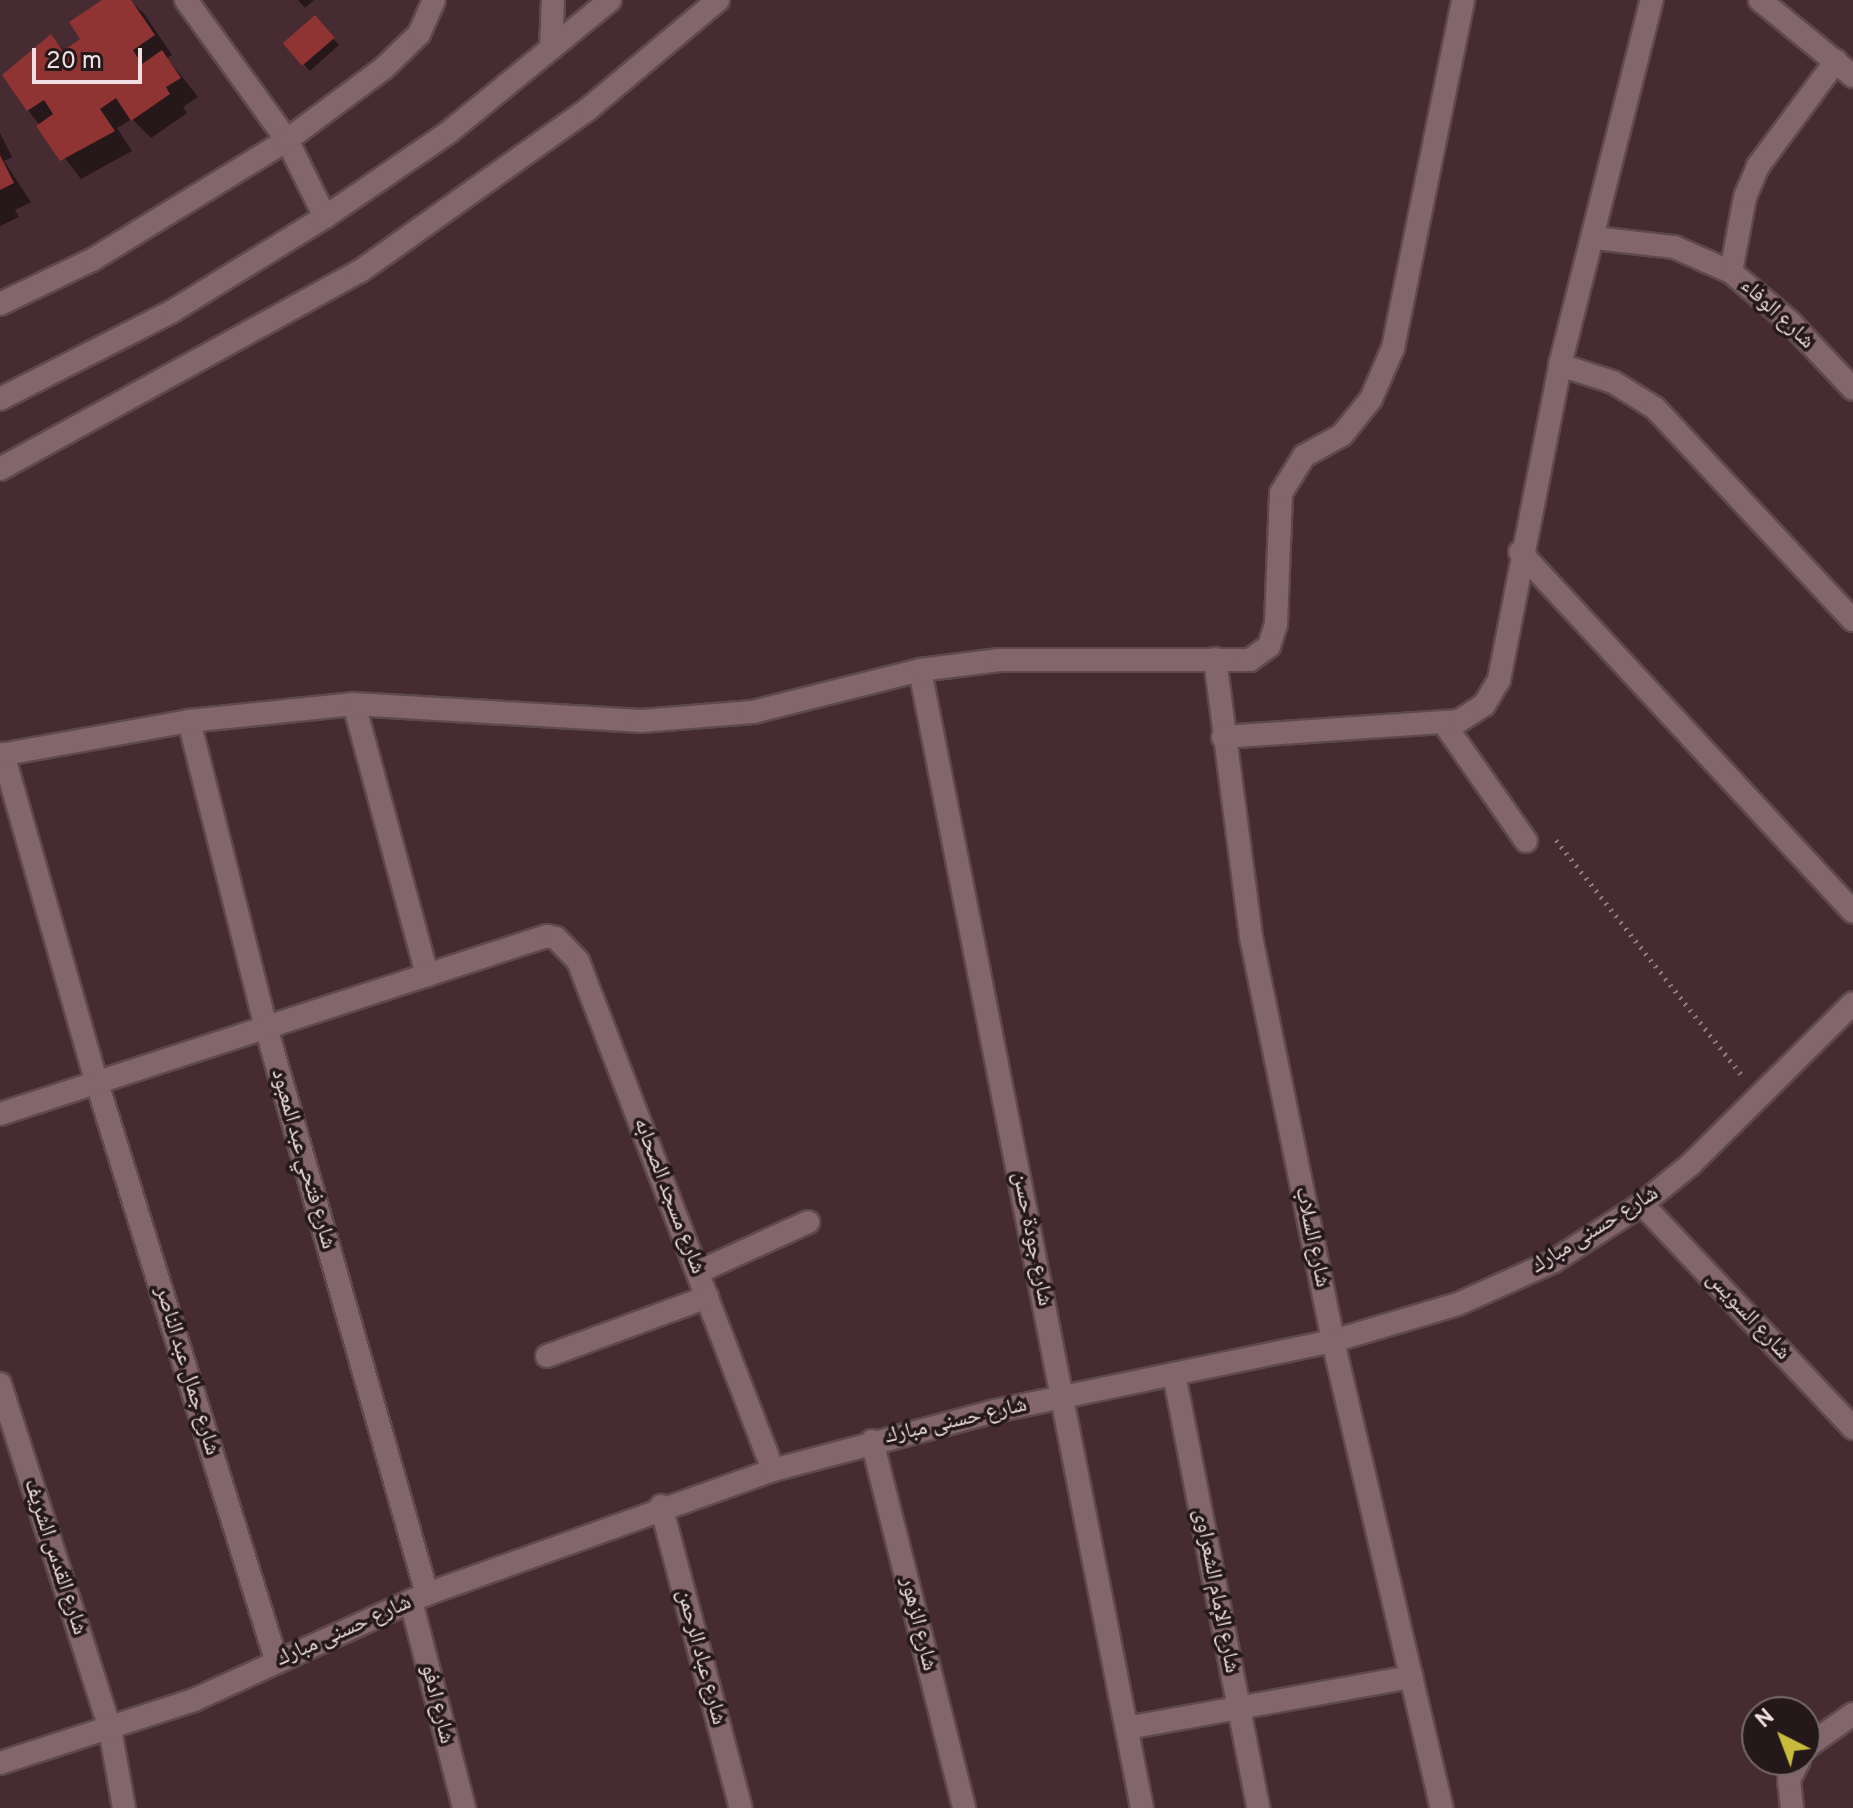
<!DOCTYPE html>
<html>
<head>
<meta charset="utf-8">
<style>
	body { margin:0 }
	#map { position:relative; width:1853px; height:1808px; overflow:hidden; background:#462c32; font-family:Overpass,"Noto Naskh Arabic",sans-serif }
	div>[style] { position:absolute }
	[style*='--x'] { left:calc(var(--x)*1px); top:calc(var(--y)*1px); width:calc(var(--w)*1px); rotate:calc(var(--a)*1deg) }
	.shadow>* { inset:0; background:#0007 }
	.building>* { inset:0; background:#8f3333; transform-origin:0 0 }
	.path>* { height:5px; margin-top:-2.5px; transform-origin:0; background:repeating-linear-gradient(90deg,#907a7f 0 2px,transparent 0 8px) }
	.roads { filter:drop-shadow(2px 0 #5e494e) drop-shadow(-2px 0 #5e494e) drop-shadow(0 2px #5e494e) drop-shadow(0 -2px #5e494e) }
	.minor>* { height:22px; margin:-11px; padding:0 11px; transform-origin:11px; border-radius:11px; background:#83656c }
	.tertiary>* { height:22px; margin:-11px; padding:0 11px; transform-origin:11px; border-radius:11px; background:#83656c }
	span { translate:-50% -50%; white-space:nowrap; text-align:center; line-height:1.15; -webkit-text-stroke:7px #24181b; paint-order:stroke }
	.street-label { font-size:22px; color:#f0dfe2 }
	.north { position:absolute; left:1741px; top:1696px; width:80px; height:80px; box-sizing:border-box; background:#24181b; border:2px solid #76686b; border-radius:50%; rotate:318deg; font-size:22px; font-weight:700; line-height:32px; text-align:center; color:#f0dfe2 }
	.north::after { content:''; display:block; margin:auto; width:28px; height:36px; background:#c8bb3b; clip-path:polygon(50% 0,100% 100%,50% 72%,0 100%) }
	.scale { position:absolute; left:32px; top:48px; width:110px; height:36px; box-sizing:border-box; border:4px solid #f0dfe2; border-top:0; padding-left:10px; font-size:24px; line-height:28px; white-space:nowrap; color:#f0dfe2; -webkit-text-stroke:6px #24181b; paint-order:stroke }
</style>
</head>
<body>
<div id="map">
	<div class="shadow">
		<div style="clip-path:polygon(105px 0,130px 0,145px 15px,172px 55px,167px 58px,198px 97px,183px 107px,187px 113px,151px 138px,132px 119px,117px 128px,132px 151px,81px 179px,28px 110px,51px 37px,66px 52px,83px 40px)"></div>
		<div style="clip-path:polygon(298px 0,314px 0,305px 8px)"></div>
		<div style="clip-path:polygon(320px 23px,339px 45px,310px 71px,304px 65px)"></div>
		<div style="clip-path:polygon(0 133px,12px 157px,4px 161px,31px 202px,15px 210px,19px 217px,0 226px)"></div>
	</div>
	<div class="building">
		<div style="clip-path:polygon(102px 0,131px 0,155px 35px,133px 50px,142px 64px,162px 50px,181px 78px,166px 87px,170px 94px,131px 121px,116px 98px,100px 109px,115px 131px,60px 161px,36px 126px,53px 114px,44px 100px,27px 111px,2px 75px,51px 34px,63px 51px,80px 39px,69px 22px)"></div>
		<div style="left:315px;top:15px;width:30px;height:43px;rotate:49deg"></div>
		<div style="clip-path:polygon(0 155px,14px 183px,0 190px)"></div>
	</div>
	<div class="path">
		<div style="--x:1556;--y:840;--w:298;--a:51.7"></div>
	</div>
	<div class="roads">
		<div class="minor">
			<div style="--x:186;--y:0;--w:173;--a:54.2"></div>
			<div style="--x:287;--y:140;--w:86;--a:63.7"></div>
			<div style="--x:1760;--y:0;--w:120;--a:39.3"></div>
			<div style="--x:1595;--y:238;--w:80;--a:6.5"></div>
			<div style="--x:1674;--y:247;--w:62;--a:23.7"></div>
			<div style="--x:1731;--y:272;--w:76;--a:40.2"></div>
			<div style="--x:1789;--y:321;--w:93;--a:46.7"></div>
			<div style="--x:1731;--y:272;--w:76;--a:-79.4"></div>
			<div style="--x:1745;--y:197;--w:34;--a:-67"></div>
			<div style="--x:1758;--y:166;--w:131;--a:-53.4"></div>
			<div style="--x:0;--y:304;--w:102;--a:-25.6"></div>
			<div style="--x:92;--y:260;--w:229;--a:-31.6"></div>
			<div style="--x:287;--y:140;--w:121;--a:-36.6"></div>
			<div style="--x:384;--y:68;--w:49;--a:-44.2"></div>
			<div style="--x:419;--y:34;--w:37;--a:-66"></div>
			<div style="--x:1560;--y:365;--w:56;--a:17.8"></div>
			<div style="--x:1613;--y:382;--w:49;--a:31.8"></div>
			<div style="--x:1655;--y:408;--w:290;--a:47"></div>
			<div style="--x:1520;--y:552;--w:490;--a:47.2"></div>
			<div style="--x:1215;--y:659;--w:280;--a:82.6"></div>
			<div style="--x:1251;--y:937;--w:412;--a:78.5"></div>
			<div style="--x:1333;--y:1341;--w:130;--a:-16.5"></div>
			<div style="--x:1458;--y:1304;--w:105;--a:-24.1"></div>
			<div style="--x:1554;--y:1261;--w:105;--a:-32.9"></div>
			<div style="--x:1642;--y:1204;--w:63;--a:-39.2"></div>
			<div style="--x:1691;--y:1164;--w:228;--a:-44.8"></div>
			<div style="--x:920;--y:670;--w:1159;--a:78.96"></div>
			<div style="--x:354;--y:704;--w:281;--a:74.9"></div>
			<div style="--x:189;--y:721;--w:308;--a:75.9"></div>
			<div style="--x:264;--y:1020;--w:597;--a:74.15"></div>
			<div style="--x:1443;--y:722;--w:145;--a:55.1"></div>
			<div style="--x:1223;--y:737;--w:237;--a:-3.9"></div>
			<div style="--x:1459;--y:721;--w:30;--a:-33"></div>
			<div style="--x:1484;--y:705;--w:29;--a:-59"></div>
			<div style="--x:1499;--y:680;--w:321;--a:-79"></div>
			<div style="--x:1560;--y:365;--w:376;--a:-75.9"></div>
			<div style="--x:3;--y:754;--w:342;--a:74.1"></div>
			<div style="--x:97;--y:1083;--w:604;--a:72.76"></div>
			<div style="--x:0;--y:755;--w:192;--a:-10.2"></div>
			<div style="--x:189;--y:721;--w:166;--a:-5.9"></div>
			<div style="--x:354;--y:704;--w:288;--a:3.4"></div>
			<div style="--x:641;--y:721;--w:112;--a:-4.6"></div>
			<div style="--x:753;--y:712;--w:172;--a:-14.1"></div>
			<div style="--x:920;--y:670;--w:80;--a:-7.2"></div>
			<div style="--x:999;--y:660;--w:251;--a:0"></div>
			<div style="--x:1250;--y:660;--w:24;--a:-36"></div>
			<div style="--x:1269;--y:646;--w:23;--a:-72"></div>
			<div style="--x:1276;--y:624;--w:131;--a:-87.8"></div>
			<div style="--x:1281;--y:493;--w:44;--a:-58.1"></div>
			<div style="--x:1304;--y:456;--w:43;--a:-28.9"></div>
			<div style="--x:1342;--y:435;--w:46;--a:-51.1"></div>
			<div style="--x:1371;--y:399;--w:56;--a:-66.7"></div>
			<div style="--x:1393;--y:348;--w:355;--a:-78.6"></div>
			<div style="--x:0;--y:1114;--w:575;--a:-18.03"></div>
			<div style="--x:547;--y:936;--w:9;--a:13"></div>
			<div style="--x:556;--y:938;--w:32;--a:46"></div>
			<div style="--x:578;--y:961;--w:545;--a:69.04"></div>
			<div style="--x:1642;--y:1204;--w:308;--a:46.7"></div>
			<div style="--x:698;--y:1272;--w:121;--a:-24.4"></div>
			<div style="--x:547;--y:1356;--w:171;--a:-20.2"></div>
			<div style="--x:1174;--y:1374;--w:442;--a:79"></div>
			<div style="--x:0;--y:1384;--w:362;--a:72.3"></div>
			<div style="--x:110;--y:1729;--w:80;--a:80"></div>
			<div style="--x:872;--y:1441;--w:378;--a:75.9"></div>
			<div style="--x:661;--y:1506;--w:312;--a:75.2"></div>
			<div style="--x:411;--y:1601;--w:214;--a:75.6"></div>
			<div style="--x:1127;--y:1728;--w:289;--a:-10.2"></div>
			<div style="--x:1805;--y:1748;--w:59;--a:-35.3"></div>
			<div style="--x:1792;--y:1808;--w:28;--a:-96"></div>
			<div style="--x:1789;--y:1780;--w:22;--a:-63"></div>
		</div>
		<div class="tertiary">
			<div style="--x:551;--y:49;--w:49;--a:-87.7"></div>
			<div style="--x:0;--y:399;--w:192;--a:-27"></div>
			<div style="--x:171;--y:312;--w:181;--a:-31.7"></div>
			<div style="--x:325;--y:217;--w:150;--a:-34.4"></div>
			<div style="--x:449;--y:132;--w:208;--a:-39.3"></div>
			<div style="--x:0;--y:469;--w:409;--a:-28.8"></div>
			<div style="--x:359;--y:272;--w:280;--a:-35.4"></div>
			<div style="--x:587;--y:110;--w:171;--a:-40"></div>
			<div style="--x:0;--y:1763;--w:204;--a:-18"></div>
			<div style="--x:194;--y:1700;--w:256;--a:-24.5"></div>
			<div style="--x:427;--y:1594;--w:368;--a:-19.7"></div>
			<div style="--x:773;--y:1470;--w:230;--a:-14.9"></div>
			<div style="--x:995;--y:1411;--w:345;--a:-11.7"></div>
			<div style="--x:1333;--y:1341;--w:480;--a:76.9"></div>
		</div>
	</div>
	<div class="street-label">
		<span style="left:1777px;top:314px;rotate:43deg">شارع الوفاء</span>
		<span style="left:303px;top:1159px;rotate:74deg">شارع فتحي عبد المعبود</span>
		<span style="left:669px;top:1196px;rotate:69deg">شارع مسجد الصحابه</span>
		<span style="left:1595px;top:1230px;rotate:-32deg">شارع حسنى مبارك</span>
		<span style="left:1312px;top:1237px;rotate:78deg">شارع السلاب</span>
		<span style="left:1032px;top:1239px;rotate:79deg">شارع جودة حسن</span>
		<span style="left:1748px;top:1316px;rotate:47deg">شارع السويس</span>
		<span style="left:187px;top:1371px;rotate:73deg">شارع جمال عبد الناصر</span>
		<span style="left:956px;top:1421px;rotate:-13deg">شارع حسنى مبارك</span>
		<span style="left:55px;top:1557px;rotate:72deg">شارع القدس الشريف</span>
		<span style="left:1216px;top:1591px;rotate:79deg">شارع الإمام الشعراوى</span>
		<span style="left:918px;top:1624px;rotate:76deg">شارع الزهور</span>
		<span style="left:344px;top:1631px;rotate:-24deg">شارع حسنى مبارك</span>
		<span style="left:701px;top:1657px;rotate:75deg">شارع عباد الرحمن</span>
		<span style="left:437px;top:1704px;rotate:76deg">شارع ادفو</span>
	</div>
	<div class="north">N</div>
	<div class="scale">20 m</div>
</div>
</body>
</html>
